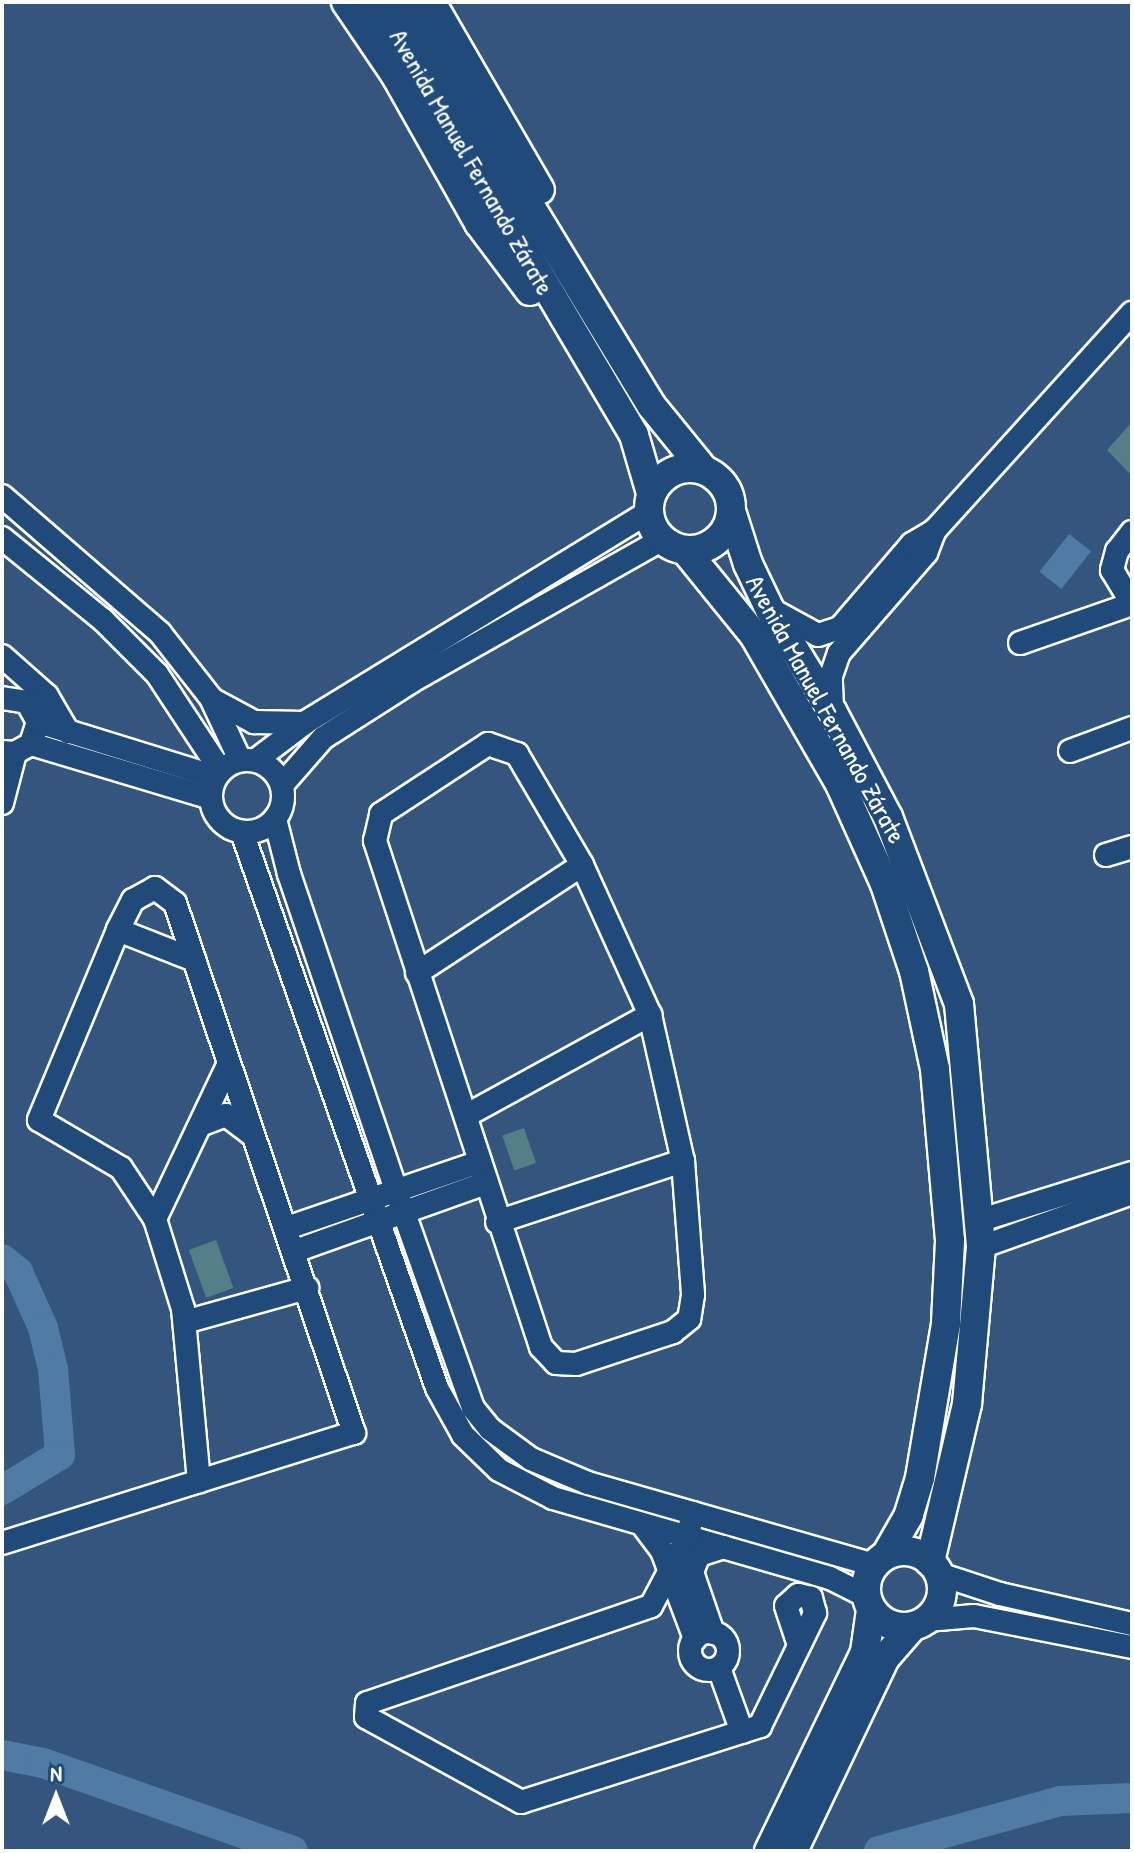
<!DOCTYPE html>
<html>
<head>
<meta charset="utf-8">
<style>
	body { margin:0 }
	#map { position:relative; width:1134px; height:1853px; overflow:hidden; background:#34557d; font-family:"Patrick Hand",sans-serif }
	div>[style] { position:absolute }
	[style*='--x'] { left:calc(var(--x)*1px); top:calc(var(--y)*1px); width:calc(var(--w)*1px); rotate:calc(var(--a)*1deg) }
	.green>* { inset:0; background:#547f87; transform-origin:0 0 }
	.water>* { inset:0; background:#507ba5; transform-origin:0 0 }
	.river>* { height:30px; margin:-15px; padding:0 15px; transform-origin:15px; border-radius:15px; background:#507ba5 }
	.roads { filter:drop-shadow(2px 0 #fff) drop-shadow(-2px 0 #fff) drop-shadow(0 2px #fff) drop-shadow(0 -2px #fff) }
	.minor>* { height:22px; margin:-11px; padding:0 11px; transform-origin:11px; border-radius:11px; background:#1f4a7a }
	.minor>.ring { margin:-11px; padding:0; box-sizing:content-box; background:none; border:22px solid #1f4a7a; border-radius:50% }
	.major>* { height:28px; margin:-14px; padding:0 14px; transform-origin:14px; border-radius:14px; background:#1f4a7a }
	.major>.ring { margin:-14px; padding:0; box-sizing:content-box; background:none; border:28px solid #1f4a7a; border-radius:50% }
	span { translate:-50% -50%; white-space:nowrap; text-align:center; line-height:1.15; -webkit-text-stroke:6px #1f4a7a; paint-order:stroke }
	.street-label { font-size:26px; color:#fff }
	.frame { position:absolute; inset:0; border:4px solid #fff; pointer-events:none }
	.north { position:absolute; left:16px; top:1757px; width:80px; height:80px; -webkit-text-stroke:6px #1f4a7a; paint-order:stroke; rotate:0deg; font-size:22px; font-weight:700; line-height:32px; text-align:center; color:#fff }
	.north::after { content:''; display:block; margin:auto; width:28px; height:36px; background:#fff; clip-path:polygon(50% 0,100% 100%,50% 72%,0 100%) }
</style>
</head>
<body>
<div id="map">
	<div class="green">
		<div style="clip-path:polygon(1132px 422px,1132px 476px,1107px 450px)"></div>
		<div style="left:524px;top:1128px;width:37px;height:23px;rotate:71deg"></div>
		<div style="left:216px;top:1240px;width:51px;height:29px;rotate:70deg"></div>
	</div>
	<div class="water">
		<div style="left:1069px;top:534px;width:28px;height:48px;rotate:38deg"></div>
	</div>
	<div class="river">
		<div style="--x:2;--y:1259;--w:21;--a:39"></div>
		<div style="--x:18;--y:1272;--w:61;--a:65.9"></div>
		<div style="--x:43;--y:1328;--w:42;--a:76.3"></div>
		<div style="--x:53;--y:1369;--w:86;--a:85.3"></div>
		<div style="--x:60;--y:1455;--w:68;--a:148.9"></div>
		<div style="--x:2;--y:1755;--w:42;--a:11"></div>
		<div style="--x:43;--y:1763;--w:265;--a:19.4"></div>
		<div style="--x:879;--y:1851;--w:188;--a:-15.4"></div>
		<div style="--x:1060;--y:1801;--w:72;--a:-2.4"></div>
	</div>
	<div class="roads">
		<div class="minor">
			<div style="--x:2;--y:496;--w:209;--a:40.9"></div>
			<div style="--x:160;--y:633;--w:83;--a:51.9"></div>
			<div style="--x:211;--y:698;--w:68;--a:64.9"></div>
			<div style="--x:1132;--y:532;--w:24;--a:128"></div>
			<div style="--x:1117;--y:551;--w:20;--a:105"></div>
			<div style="--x:1112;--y:570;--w:39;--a:59"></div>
			<div style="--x:2;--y:538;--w:130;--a:39.1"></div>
			<div style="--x:103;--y:620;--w:76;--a:45"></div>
			<div style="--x:157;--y:674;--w:116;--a:56.6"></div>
			<div style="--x:772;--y:610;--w:52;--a:28.5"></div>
			<div style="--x:818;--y:635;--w:23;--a:-18"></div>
			<div style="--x:840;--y:628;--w:111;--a:-49.4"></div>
			<div style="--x:912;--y:544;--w:27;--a:-31"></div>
			<div style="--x:935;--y:530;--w:293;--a:-47.8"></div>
			<div style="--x:1020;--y:643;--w:119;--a:-19.2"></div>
			<div style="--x:2;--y:656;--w:60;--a:41.6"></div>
			<div style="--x:47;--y:696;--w:42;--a:59.7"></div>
			<div style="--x:2;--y:698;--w:25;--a:9"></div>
			<div style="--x:27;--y:702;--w:23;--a:61"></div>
			<div style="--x:38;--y:722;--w:23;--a:108"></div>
			<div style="--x:31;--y:744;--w:18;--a:151"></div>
			<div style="--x:15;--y:753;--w:13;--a:-176"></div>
			<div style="--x:213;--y:700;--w:47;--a:28.2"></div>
			<div style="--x:254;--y:722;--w:51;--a:1.1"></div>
			<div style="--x:832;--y:711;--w:35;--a:-92"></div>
			<div style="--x:831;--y:676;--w:24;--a:-71"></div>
			<div style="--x:839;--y:653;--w:133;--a:-49"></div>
			<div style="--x:926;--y:553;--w:25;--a:-69"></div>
			<div style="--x:38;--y:722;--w:186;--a:17.2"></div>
			<div style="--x:31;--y:744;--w:188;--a:16.7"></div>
			<div style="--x:488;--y:744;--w:31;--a:19"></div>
			<div style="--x:517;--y:754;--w:129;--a:59.6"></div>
			<div style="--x:582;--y:865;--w:165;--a:65.6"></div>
			<div style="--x:650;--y:1015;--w:150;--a:77.3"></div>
			<div style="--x:683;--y:1161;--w:134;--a:85.7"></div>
			<div style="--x:693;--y:1295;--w:24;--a:99"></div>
			<div style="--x:689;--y:1319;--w:21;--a:141"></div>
			<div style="--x:673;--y:1332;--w:102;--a:161.7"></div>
			<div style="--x:576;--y:1364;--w:20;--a:-177"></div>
			<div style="--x:556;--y:1363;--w:22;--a:-133"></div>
			<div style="--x:541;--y:1347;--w:533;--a:-108.16"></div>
			<div style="--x:375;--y:841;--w:28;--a:-77"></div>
			<div style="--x:381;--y:814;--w:128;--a:-33.2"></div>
			<div style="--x:1070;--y:751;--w:66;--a:-20.4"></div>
			<div class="ring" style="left:211px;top:760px;width:50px;height:50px"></div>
			<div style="--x:256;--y:760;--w:63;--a:-37.2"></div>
			<div style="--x:306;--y:722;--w:402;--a:-31.5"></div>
			<div style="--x:282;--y:785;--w:62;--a:-48.9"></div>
			<div style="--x:323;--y:738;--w:106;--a:-32.6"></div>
			<div style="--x:412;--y:681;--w:288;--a:-29.5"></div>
			<div style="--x:2;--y:803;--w:52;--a:-75.4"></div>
			<div style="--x:275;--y:819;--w:57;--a:75.7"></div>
			<div style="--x:289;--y:874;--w:358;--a:71.3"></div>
			<div style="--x:404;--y:1213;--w:207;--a:70.5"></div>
			<div style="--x:473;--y:1408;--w:27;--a:51"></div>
			<div style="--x:490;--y:1429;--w:51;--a:36.2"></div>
			<div style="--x:531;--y:1459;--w:62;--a:22.8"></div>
			<div style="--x:588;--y:1483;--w:298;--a:16"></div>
			<div style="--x:242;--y:832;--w:589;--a:70.67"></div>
			<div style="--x:437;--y:1388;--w:54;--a:61"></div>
			<div style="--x:463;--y:1435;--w:50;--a:44.2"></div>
			<div style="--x:499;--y:1470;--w:61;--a:27.4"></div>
			<div style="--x:553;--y:1498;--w:288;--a:16.1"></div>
			<div style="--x:830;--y:1578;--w:40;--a:26.6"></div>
			<div style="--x:1106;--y:855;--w:27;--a:-17"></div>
			<div style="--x:118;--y:930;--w:82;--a:21.5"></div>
			<div style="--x:417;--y:973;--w:197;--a:-33.2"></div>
			<div style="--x:467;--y:1115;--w:209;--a:-28.7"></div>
			<div style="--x:200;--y:1125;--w:28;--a:-21"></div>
			<div style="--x:226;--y:1115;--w:34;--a:37"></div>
			<div style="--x:155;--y:1219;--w:170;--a:-64.6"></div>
			<div style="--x:981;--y:1220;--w:158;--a:-17.3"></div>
			<div style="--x:497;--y:1222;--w:196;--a:-18.2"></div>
			<div style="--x:287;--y:1228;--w:204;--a:-18.9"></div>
			<div style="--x:981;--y:1247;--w:160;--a:-19.7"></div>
			<div style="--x:295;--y:1251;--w:203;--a:-19.6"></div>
			<div style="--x:185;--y:1322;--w:127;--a:-15.6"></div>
			<div style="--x:693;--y:1513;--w:26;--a:103"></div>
			<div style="--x:687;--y:1538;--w:77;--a:117.9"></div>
			<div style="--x:651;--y:1606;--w:300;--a:161.1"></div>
			<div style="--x:367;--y:1703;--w:14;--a:94"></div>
			<div style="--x:366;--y:1717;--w:177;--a:28.7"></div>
			<div style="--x:521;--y:1802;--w:251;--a:-17.6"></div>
			<div style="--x:760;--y:1726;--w:126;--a:-64"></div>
			<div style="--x:815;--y:1613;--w:16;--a:-105"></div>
			<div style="--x:811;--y:1598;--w:13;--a:-167"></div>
			<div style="--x:798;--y:1595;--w:16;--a:137"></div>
			<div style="--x:786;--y:1606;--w:41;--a:71.6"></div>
			<div style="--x:644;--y:1527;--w:30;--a:53"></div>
			<div style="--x:662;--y:1551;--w:94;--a:69.4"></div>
			<div style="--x:2;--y:1543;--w:369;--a:-17.4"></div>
			<div style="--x:354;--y:1433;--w:559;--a:-108.66"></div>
			<div style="--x:175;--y:903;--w:25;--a:-143"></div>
			<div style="--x:155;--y:888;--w:25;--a:151"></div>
			<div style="--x:133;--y:900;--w:34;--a:117"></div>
			<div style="--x:118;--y:930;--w:206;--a:112.6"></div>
			<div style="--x:39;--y:1120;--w:95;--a:30.3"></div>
			<div style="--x:121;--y:1168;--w:61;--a:56.3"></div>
			<div style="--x:155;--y:1219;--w:94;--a:72.7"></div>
			<div style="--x:183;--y:1309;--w:173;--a:84.7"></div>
			<div style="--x:939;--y:1574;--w:64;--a:18.2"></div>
			<div style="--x:1000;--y:1594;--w:135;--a:12.8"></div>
			<div style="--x:927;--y:1620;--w:47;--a:-4.9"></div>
			<div style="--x:974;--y:1616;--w:161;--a:11.1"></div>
			<div class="ring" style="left:690px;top:1632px;width:16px;height:16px"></div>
			<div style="--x:713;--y:1633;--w:65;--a:-109"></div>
			<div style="--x:692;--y:1572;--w:18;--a:-68"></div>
			<div style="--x:699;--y:1555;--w:26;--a:-18"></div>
			<div style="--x:719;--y:1668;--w:68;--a:70.2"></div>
		</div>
		<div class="major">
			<div style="--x:346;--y:2;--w:87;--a:55.8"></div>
			<div style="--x:395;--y:74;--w:171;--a:60.6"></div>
			<div style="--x:479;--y:223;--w:85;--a:53.1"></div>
			<div style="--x:378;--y:2;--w:503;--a:59.41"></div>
			<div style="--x:634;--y:435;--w:60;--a:73.7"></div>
			<div style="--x:406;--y:2;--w:472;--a:58.7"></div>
			<div style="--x:651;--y:405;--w:82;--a:50.9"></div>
			<div style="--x:431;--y:2;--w:217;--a:59.9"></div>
			<div class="ring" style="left:649px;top:468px;width:54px;height:54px"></div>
			<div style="--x:732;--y:514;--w:52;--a:72.3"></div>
			<div style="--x:748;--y:564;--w:51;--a:64.4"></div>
			<div style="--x:770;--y:610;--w:119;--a:58.5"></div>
			<div style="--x:832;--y:711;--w:120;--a:62.2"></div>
			<div style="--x:888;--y:817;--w:200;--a:69.2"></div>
			<div style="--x:959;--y:1004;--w:244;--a:84.8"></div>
			<div style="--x:981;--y:1247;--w:158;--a:95.1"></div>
			<div style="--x:967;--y:1404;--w:162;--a:103.2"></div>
			<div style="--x:685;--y:550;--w:109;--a:50.9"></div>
			<div style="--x:754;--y:635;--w:172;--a:60"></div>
			<div style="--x:840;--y:784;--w:110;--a:65.8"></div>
			<div style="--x:885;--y:884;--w:92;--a:71.6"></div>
			<div style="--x:914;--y:971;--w:100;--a:77.9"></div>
			<div style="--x:935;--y:1069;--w:173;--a:85"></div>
			<div style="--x:950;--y:1241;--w:83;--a:92.8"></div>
			<div style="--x:946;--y:1324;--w:156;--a:99.6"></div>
			<div style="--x:920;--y:1478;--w:39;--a:107"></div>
			<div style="--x:909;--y:1515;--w:46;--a:119.9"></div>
			<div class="ring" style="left:866px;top:1551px;width:48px;height:48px"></div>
			<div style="--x:769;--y:1851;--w:221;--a:-64.2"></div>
			<div style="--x:865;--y:1652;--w:42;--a:-81.9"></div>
			<div style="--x:793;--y:1851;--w:214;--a:-64.5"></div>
			<div style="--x:885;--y:1658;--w:41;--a:-48.9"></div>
		</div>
	</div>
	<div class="street-label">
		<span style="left:472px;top:162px;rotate:60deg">Avenida Manuel Fernando Zárate</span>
		<span style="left:826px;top:709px;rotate:61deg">Avenida Manuel Fernando Zárate</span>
	</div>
	<div class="frame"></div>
	<div class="north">N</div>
</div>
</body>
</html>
